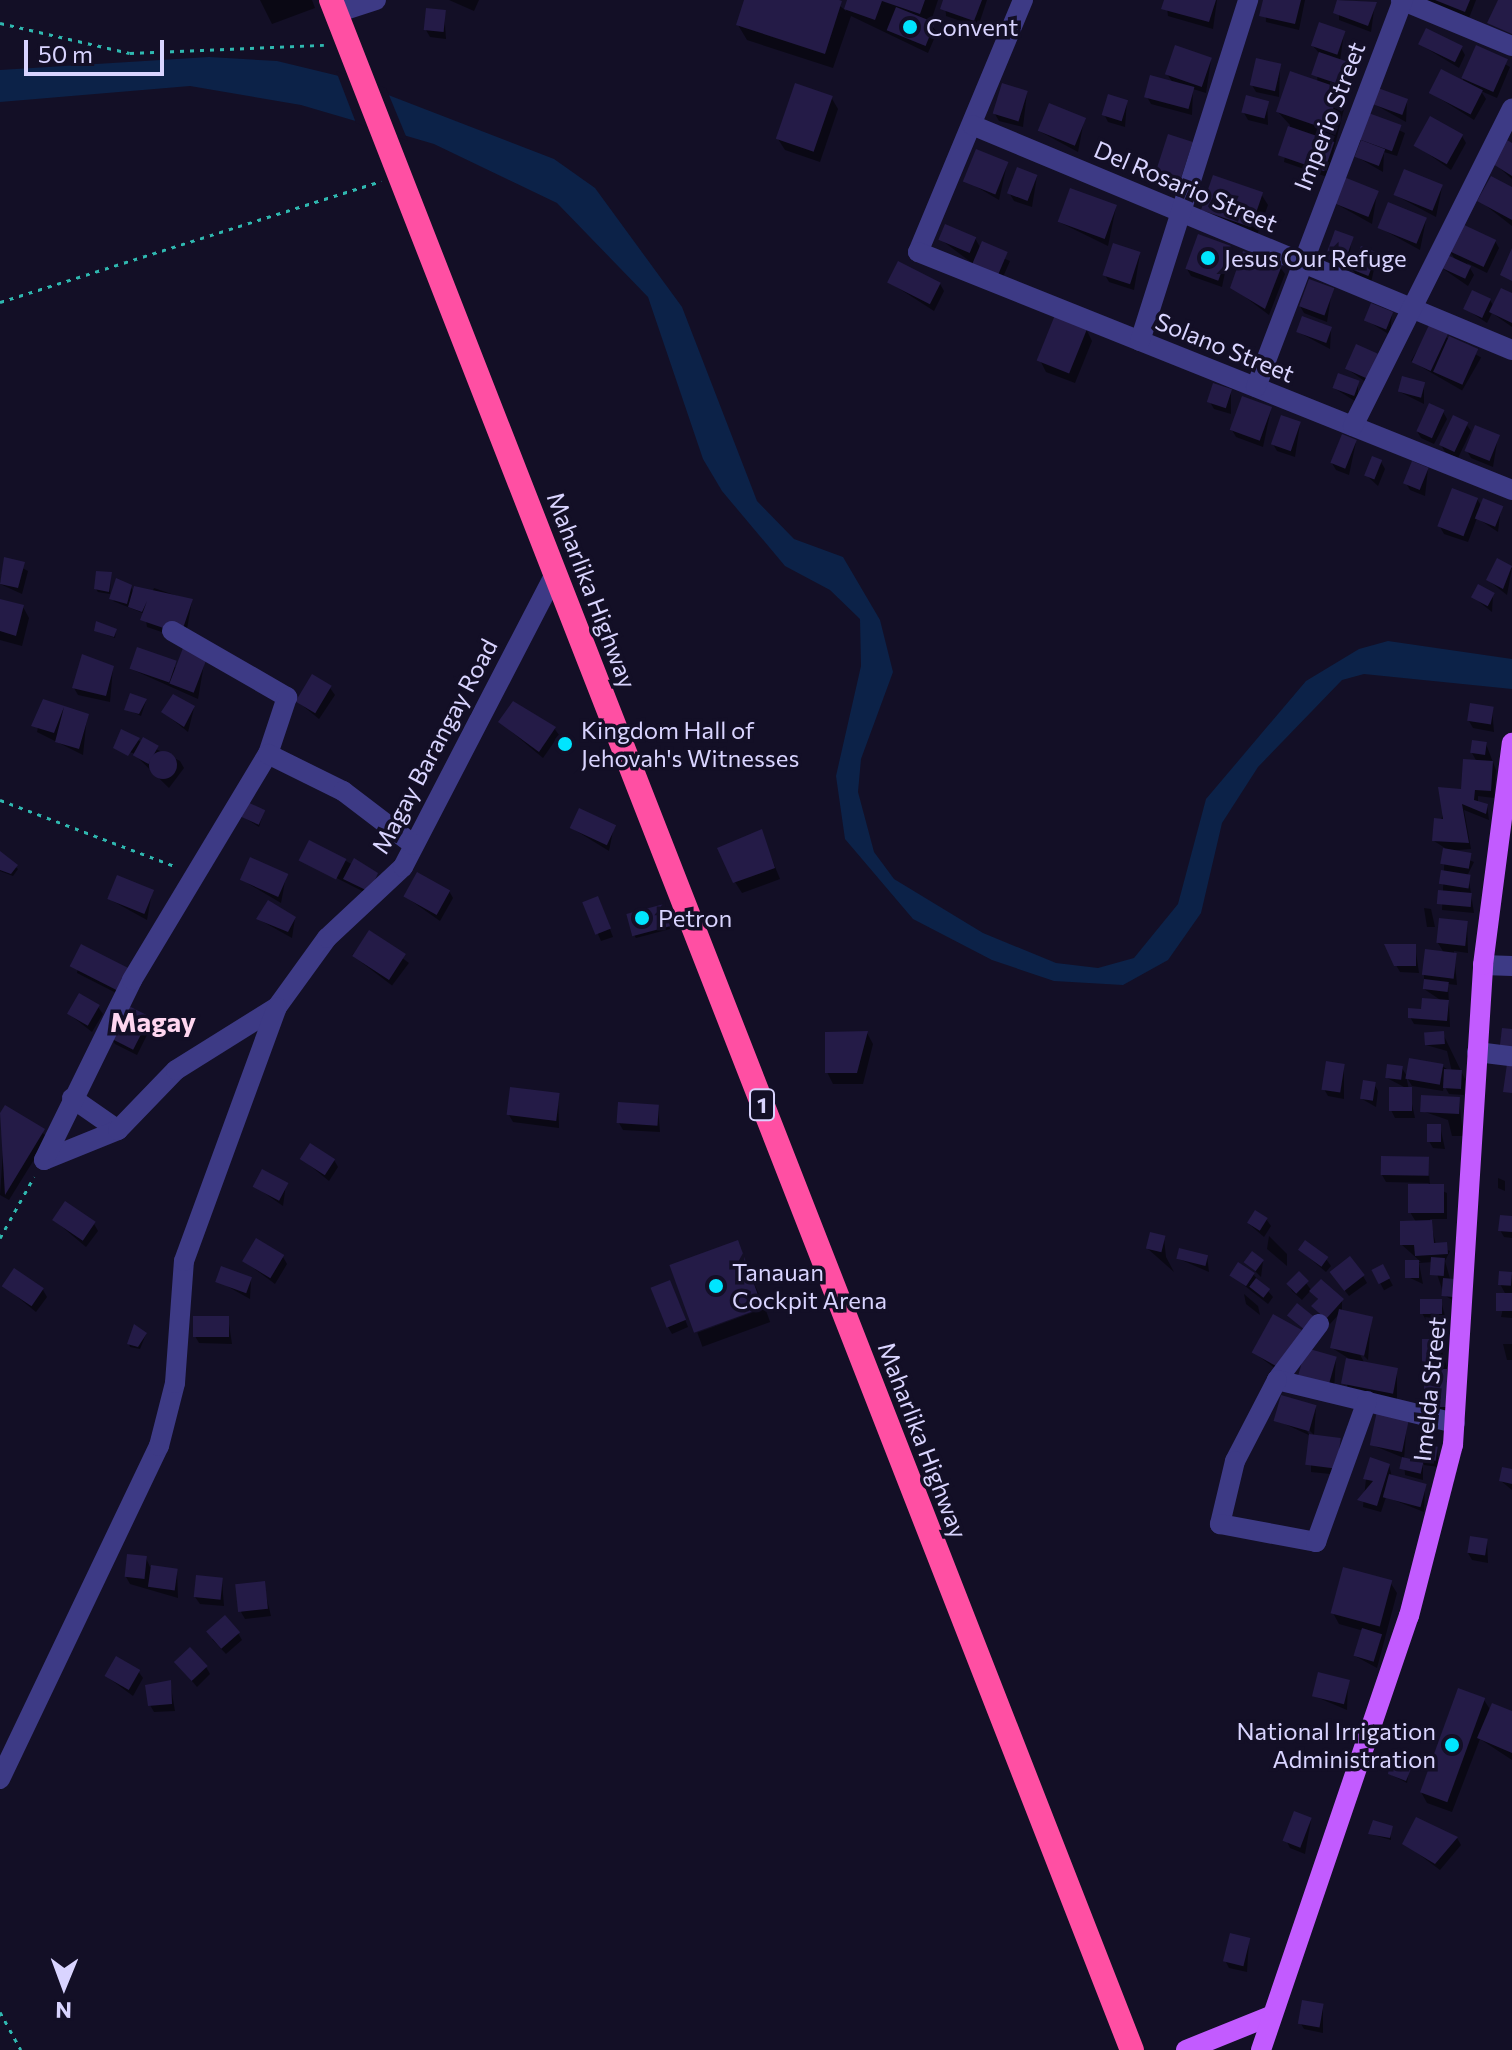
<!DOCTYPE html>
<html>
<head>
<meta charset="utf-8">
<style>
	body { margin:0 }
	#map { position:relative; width:1512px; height:2050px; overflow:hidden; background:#130f26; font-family:Commissioner,sans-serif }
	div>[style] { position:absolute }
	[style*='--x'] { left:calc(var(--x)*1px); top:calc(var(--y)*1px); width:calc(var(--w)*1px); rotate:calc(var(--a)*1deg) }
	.water>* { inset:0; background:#0c2248 }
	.pier>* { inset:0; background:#130f26 }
	.shadow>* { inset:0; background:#0007; transform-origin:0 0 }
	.building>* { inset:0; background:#241b47; transform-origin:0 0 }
	.round { border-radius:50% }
	.path>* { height:3px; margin-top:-1.5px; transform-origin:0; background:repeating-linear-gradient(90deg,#2fb8b0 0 4px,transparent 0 10px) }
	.minor>* { height:20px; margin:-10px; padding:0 10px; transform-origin:10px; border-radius:10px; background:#3d3a85 }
	.major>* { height:20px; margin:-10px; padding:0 10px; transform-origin:10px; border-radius:10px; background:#c25bff }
	.highway>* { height:24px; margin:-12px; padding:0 12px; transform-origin:12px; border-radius:12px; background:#ff4fa3 }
	.dots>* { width:22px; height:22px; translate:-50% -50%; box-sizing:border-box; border:4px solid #130f26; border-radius:50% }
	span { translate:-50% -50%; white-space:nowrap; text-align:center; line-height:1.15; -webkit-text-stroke:7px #130f26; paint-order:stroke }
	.shield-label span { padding:2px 6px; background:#130f26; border:2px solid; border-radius:6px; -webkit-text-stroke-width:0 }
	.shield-label { font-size:22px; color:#d9d4ff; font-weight:700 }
	.poi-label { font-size:24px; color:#d9d4ff }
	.left { translate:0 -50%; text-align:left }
	.right { translate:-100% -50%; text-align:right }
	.street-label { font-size:24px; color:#d9d4ff }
	.quarter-label { font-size:28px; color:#ffd6f0; font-weight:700 }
	.north { position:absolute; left:24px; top:1946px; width:80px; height:80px; -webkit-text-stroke:6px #130f26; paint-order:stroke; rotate:181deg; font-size:22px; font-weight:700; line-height:32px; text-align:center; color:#d9d4ff }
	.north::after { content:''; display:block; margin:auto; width:28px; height:36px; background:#d9d4ff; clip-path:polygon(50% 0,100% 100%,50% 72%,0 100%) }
	.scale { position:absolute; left:24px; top:40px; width:140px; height:36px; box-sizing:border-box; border:4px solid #d9d4ff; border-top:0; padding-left:10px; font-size:24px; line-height:28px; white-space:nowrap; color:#d9d4ff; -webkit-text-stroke:6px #130f26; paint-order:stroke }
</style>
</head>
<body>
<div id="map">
	<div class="water">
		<div style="clip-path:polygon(209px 57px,277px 61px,339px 76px,554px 159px,595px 188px,682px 307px,757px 501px,794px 539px,843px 557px,880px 620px,893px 672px,861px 759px,858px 792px,874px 852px,894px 879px,983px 933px,1056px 963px,1098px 968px,1134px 958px,1178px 904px,1206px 799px,1306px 681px,1359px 649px,1388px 641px,1512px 659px,1512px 689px,1364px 674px,1342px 680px,1258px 767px,1222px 823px,1201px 913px,1168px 960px,1123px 985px,1054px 981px,992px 960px,913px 919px,845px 839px,836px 776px,861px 666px,860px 619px,830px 590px,785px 566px,722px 491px,703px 459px,648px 297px,557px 203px,434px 144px,301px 105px,190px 86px,0 102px,0 70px)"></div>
	</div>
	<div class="pier">
		<div style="clip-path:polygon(336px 71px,386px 88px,408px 141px,356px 123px)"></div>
	</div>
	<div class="shadow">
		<div style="clip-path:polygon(260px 0,312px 0,315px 8px,272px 24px)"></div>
		<div style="clip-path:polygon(449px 0,479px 0,474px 11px)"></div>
		<div style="clip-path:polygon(748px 0,833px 0,846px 11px,850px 0,938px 0,930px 24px,937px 32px,928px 53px,851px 16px,833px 68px,747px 40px,738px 25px)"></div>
		<div style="clip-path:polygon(945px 0,987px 0,978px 27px,946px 16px)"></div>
		<div style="clip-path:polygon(1166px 0,1217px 0,1213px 29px,1168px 16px)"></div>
		<div style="clip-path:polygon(1265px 0,1305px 0,1299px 30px,1266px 22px)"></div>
		<div style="clip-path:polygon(1339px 0,1375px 3px,1371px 32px,1339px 20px)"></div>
		<div style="clip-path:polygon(1425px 0,1476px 0,1469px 18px)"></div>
		<div style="clip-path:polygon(444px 12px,446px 39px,430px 37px,426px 30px)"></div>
		<div style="clip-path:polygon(1344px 33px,1340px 61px,1351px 71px,1339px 90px,1346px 101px,1327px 177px,1284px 162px,1290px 125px,1278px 112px,1317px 82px,1320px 54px,1312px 45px)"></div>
		<div style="clip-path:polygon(1421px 45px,1461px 48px,1465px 55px,1459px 68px)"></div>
		<div style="clip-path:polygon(1477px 48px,1510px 67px,1497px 98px,1481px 91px,1486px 99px,1474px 120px,1431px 93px,1462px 82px)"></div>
		<div style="clip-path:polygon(1211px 60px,1206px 93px,1193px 89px,1192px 115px,1151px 104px,1147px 97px,1173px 83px,1167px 74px)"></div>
		<div style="clip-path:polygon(1280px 66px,1279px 97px,1256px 92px,1252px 85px)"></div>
		<div style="clip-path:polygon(1027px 92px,1023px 127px,999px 121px,995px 114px)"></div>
		<div style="clip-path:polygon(831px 97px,838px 109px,820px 162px,785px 150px,778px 139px)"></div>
		<div style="clip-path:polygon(1127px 101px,1125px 127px,1108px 122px,1104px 114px)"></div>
		<div style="clip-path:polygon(1407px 101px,1406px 122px,1374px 104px)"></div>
		<div style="clip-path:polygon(1267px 102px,1268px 125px,1248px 120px,1244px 113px)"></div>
		<div style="clip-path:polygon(1365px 114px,1405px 133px,1397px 156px,1384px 152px,1383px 172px,1357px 157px)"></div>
		<div style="clip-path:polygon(1084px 120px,1078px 152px,1039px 131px)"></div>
		<div style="clip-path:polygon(1462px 136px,1466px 143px,1451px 170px,1417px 146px)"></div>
		<div style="clip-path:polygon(1192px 144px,1185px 185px,1162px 177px,1158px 170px)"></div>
		<div style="clip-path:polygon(1512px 145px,1512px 179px,1495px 164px)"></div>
		<div style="clip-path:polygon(1007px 164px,999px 200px,965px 180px)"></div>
		<div style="clip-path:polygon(1037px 176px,1032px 207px,1014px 201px,1010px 194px)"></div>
		<div style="clip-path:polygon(1442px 187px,1436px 217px,1395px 195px)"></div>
		<div style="clip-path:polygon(1512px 189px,1512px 226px,1480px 201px)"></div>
		<div style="clip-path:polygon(1377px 193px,1372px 224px,1331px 201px)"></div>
		<div style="clip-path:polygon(1261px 194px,1268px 205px,1256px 238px,1209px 221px,1203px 209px)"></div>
		<div style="clip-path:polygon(1116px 207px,1108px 246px,1059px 222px)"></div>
		<div style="clip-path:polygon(1426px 220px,1420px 250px,1380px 228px)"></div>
		<div style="clip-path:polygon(975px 238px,981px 249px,1010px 261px,1000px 284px,940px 239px)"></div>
		<div style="clip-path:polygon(1352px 238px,1347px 271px,1331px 265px,1327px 258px)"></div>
		<div style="clip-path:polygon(1495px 241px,1499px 248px,1487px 273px,1467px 263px,1474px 275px,1468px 286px,1439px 266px,1456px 261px,1449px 250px)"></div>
		<div style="clip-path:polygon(1230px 248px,1222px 287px,1191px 276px,1187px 269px)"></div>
		<div style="clip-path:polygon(1140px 254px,1134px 290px,1109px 282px,1105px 275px)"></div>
		<div style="clip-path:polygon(1377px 255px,1371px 283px,1357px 276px,1352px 269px)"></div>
		<div style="clip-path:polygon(1280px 267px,1285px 274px,1269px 315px,1232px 287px)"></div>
		<div style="clip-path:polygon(889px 282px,940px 284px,944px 291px,934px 311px)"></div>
		<div style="clip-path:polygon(1332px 290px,1327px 322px,1304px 313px,1300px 306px)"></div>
		<div style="clip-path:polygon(1512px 295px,1512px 327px,1492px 313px,1487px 323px,1466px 309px,1490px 300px,1494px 307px)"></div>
		<div style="clip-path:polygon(1392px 313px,1390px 335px,1366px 320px)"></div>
		<div style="left:1430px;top:328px;width:59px;height:38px;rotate:30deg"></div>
		<div style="clip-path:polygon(1086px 329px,1092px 341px,1075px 383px,1046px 372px,1040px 360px)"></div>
		<div style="clip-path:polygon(1331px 329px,1330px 349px,1298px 332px)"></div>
		<div style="clip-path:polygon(1357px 346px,1370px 385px,1346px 368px)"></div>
		<div style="clip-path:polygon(1358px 382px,1358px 403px,1334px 388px)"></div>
		<div style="clip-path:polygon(1424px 384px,1424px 404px,1400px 392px)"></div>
		<div style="clip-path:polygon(1231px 390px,1231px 414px,1214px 409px,1210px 402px)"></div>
		<div style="clip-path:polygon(1271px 409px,1263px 447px,1236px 437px,1232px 430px)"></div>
		<div style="clip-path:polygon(1443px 412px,1447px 419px,1434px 444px,1421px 438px,1417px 431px)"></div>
		<div style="clip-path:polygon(1300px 424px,1295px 457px,1277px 451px,1273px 444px)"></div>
		<div style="clip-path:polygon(1466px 424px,1471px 431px,1458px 458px,1445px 452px,1441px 445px)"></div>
		<div style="clip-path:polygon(1498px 436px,1493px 467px,1471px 458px,1467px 451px)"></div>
		<div style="clip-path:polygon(1356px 442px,1349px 475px,1336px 470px,1332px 463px)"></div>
		<div style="clip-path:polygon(1381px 462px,1385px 469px,1378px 486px,1366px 475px)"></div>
		<div style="clip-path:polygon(1428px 469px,1425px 496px,1410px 490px,1406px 483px)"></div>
		<div style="clip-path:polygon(1477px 499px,1482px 507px,1501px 507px,1498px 532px,1477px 518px,1468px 542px,1444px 534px,1440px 527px)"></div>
		<div style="clip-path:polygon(5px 559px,28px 571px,22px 594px,0 584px)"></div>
		<div style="clip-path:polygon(1498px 561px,1512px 568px,1507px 595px,1488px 580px)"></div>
		<div style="clip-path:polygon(111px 574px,110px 594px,98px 592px,96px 589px)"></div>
		<div style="clip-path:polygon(130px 586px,134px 593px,151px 595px,154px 588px,192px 601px,185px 640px,147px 627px,145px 614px,113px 601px)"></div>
		<div style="clip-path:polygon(1493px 594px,1492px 612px,1473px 597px)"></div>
		<div style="clip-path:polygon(0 601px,23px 607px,29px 618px,22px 646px,0 640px)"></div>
		<div style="clip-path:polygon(116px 630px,115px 638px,96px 631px)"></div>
		<div style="clip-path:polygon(205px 658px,198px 699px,131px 669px,178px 667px)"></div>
		<div style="clip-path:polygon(113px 667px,110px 702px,78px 695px,74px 688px)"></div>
		<div style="clip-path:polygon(330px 688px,335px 695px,319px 719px,297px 701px)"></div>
		<div style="clip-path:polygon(44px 701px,87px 716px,83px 755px,37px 732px)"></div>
		<div style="clip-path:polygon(146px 701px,141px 716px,127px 709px)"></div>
		<div style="clip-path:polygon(194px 708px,188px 732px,163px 712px)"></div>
		<div style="clip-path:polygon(1492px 708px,1494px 732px,1473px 728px,1469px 721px)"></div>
		<div style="clip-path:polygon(500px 722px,554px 728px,559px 735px,543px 758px)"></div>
		<div style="clip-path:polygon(138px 740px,180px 761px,184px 768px,169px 788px,133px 753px,115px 748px)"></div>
		<div style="clip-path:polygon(1486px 744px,1496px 770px,1494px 798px,1478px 796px,1478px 803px,1487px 805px,1489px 820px,1464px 810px,1471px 849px,1446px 851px,1474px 862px,1468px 874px,1474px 913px,1442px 910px,1445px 848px,1434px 841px,1444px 811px,1440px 790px,1463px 791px,1477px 762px,1472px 753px)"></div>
		<div style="clip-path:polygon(264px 811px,259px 827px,242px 816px)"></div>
		<div style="clip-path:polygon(614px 826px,609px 851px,570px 827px)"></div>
		<div style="clip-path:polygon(761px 832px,780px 879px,742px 893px,735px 882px)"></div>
		<div style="clip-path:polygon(0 854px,18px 869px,13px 876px,0 871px)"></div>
		<div style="clip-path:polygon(301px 860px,346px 861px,381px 881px,374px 897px)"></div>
		<div style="clip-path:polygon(286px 876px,281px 903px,242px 880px)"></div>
		<div style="clip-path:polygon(449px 891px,453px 898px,440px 921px,406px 897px)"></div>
		<div style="clip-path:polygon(152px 892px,147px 920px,109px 899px)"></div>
		<div style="clip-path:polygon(585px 904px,601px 906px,613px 937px,601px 941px)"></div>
		<div style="clip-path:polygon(1424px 908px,1431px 909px,1435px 927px,1427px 927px)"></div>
		<div style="clip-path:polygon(665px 910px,670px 929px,636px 938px,634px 935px)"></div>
		<div style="clip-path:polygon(295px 918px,292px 938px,258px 919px)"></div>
		<div style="clip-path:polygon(1467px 923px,1468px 953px,1454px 951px,1457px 985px,1448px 984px,1450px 1027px,1414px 1024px,1410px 1017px,1442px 1001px,1424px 989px,1424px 974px,1444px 953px,1438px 943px)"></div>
		<div style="left:369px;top:933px;width:50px;height:28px;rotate:37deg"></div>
		<div style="clip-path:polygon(1415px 946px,1419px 973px,1400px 972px,1396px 965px)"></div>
		<div style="clip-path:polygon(82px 947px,126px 998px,77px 973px)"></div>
		<div style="clip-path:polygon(98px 1007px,103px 1014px,92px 1032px,69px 1014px)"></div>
		<div style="clip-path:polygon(148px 1018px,152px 1025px,137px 1055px,115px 1044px,111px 1037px)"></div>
		<div style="clip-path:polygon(867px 1033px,873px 1044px,863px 1084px,833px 1084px,827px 1072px)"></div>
		<div style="clip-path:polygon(1443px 1034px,1465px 1079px,1464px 1095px,1449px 1094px,1444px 1085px,1443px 1091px,1412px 1086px,1406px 1076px,1415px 1118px,1395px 1118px,1391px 1110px,1404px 1087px,1387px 1078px,1402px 1068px,1408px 1078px,1442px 1066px,1452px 1072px,1447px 1051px,1426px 1045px)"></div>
		<div style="clip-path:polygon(1344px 1066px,1344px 1099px,1328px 1096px,1324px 1089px)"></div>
		<div style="clip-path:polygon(1374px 1084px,1378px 1091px,1376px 1107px,1362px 1099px)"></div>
		<div style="clip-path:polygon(558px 1095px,559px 1128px,513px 1122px,509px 1115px)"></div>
		<div style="clip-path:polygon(1459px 1099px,1463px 1136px,1452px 1136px,1448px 1120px,1422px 1111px)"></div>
		<div style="clip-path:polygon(6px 1107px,48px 1137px,9px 1200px,0 1195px)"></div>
		<div style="clip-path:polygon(658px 1107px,660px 1132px,623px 1130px,619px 1123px)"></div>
		<div style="clip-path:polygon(1440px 1126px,1445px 1149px,1433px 1148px,1429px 1141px)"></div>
		<div style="clip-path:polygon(302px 1159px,334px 1160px,338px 1167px,329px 1181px)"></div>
		<div style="clip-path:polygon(1428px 1159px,1430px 1186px,1447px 1193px,1447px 1219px,1430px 1219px,1436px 1245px,1450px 1251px,1445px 1261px,1457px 1303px,1444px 1295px,1433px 1262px,1419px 1263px,1423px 1284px,1408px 1277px,1407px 1262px,1421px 1262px,1402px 1245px,1416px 1222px,1410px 1212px,1429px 1183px,1386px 1182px,1382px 1175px)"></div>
		<div style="clip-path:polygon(1498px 1178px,1505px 1181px,1505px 1191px,1498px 1188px)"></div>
		<div style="clip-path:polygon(286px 1184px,283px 1206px,256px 1187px)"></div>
		<div style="clip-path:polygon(1512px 1218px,1512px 1238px,1504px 1237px,1500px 1230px)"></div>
		<div style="clip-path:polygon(1266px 1219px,1271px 1226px,1264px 1237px,1249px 1224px)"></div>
		<div style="clip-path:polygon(54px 1220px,94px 1224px,98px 1231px,86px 1247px)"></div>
		<div style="clip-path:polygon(1269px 1236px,1287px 1254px,1287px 1266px,1267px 1249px)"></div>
		<div style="clip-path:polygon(1164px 1238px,1166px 1257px,1174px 1272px,1148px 1249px)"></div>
		<div style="clip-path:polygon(737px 1243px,763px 1304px,696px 1330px)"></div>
		<div style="clip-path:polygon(1300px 1250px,1326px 1259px,1331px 1266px,1326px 1272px)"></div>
		<div style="clip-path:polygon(1207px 1256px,1209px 1272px,1179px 1259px)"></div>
		<div style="clip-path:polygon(283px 1257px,287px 1264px,275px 1284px,244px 1261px)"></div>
		<div style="clip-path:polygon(1263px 1261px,1261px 1277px,1247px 1263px)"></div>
		<div style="left:1383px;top:1267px;width:21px;height:10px;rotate:62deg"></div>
		<div style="clip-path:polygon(1253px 1274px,1273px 1297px,1268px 1304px,1231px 1275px)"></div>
		<div style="clip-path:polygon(1299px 1274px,1312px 1291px,1342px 1300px,1342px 1312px,1371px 1318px,1368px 1360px,1357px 1349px,1365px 1364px,1397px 1370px,1397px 1400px,1347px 1391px,1348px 1358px,1332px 1348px,1339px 1314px,1330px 1324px,1314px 1306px,1319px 1301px,1311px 1290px,1302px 1300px,1292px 1291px,1288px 1284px)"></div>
		<div style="clip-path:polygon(1512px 1274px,1512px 1318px,1501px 1317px,1506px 1295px,1500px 1284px)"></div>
		<div style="clip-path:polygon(1363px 1276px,1367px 1283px,1349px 1296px,1336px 1279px)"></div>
		<div style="clip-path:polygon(251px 1279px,250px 1299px,218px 1281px)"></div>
		<div style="clip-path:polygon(4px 1286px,43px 1290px,47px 1297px,36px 1312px)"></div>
		<div style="clip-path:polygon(673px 1289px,688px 1327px,672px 1334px,668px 1327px)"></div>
		<div style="clip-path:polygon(1244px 1294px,1258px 1306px,1260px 1315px,1246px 1304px)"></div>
		<div style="clip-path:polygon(1441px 1301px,1446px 1320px,1426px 1320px,1422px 1313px)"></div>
		<div style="left:765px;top:1308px;width:15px;height:72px;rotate:70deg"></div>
		<div style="clip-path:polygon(1274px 1317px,1283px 1374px,1253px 1352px)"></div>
		<div style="clip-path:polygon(228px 1318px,232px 1344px,199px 1343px,195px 1336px)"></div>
		<div style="clip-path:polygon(146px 1334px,140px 1349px,130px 1347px,129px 1344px)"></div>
		<div style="clip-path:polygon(1439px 1341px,1450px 1378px,1449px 1414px,1429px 1413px,1425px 1363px)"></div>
		<div style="clip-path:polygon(1503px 1344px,1512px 1344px,1512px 1360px,1507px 1360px)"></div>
		<div style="clip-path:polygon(1336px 1358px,1334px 1390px,1304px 1383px)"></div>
		<div style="clip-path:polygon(1316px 1407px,1314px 1435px,1303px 1424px,1310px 1436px,1340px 1440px,1340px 1475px,1311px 1472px,1311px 1436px,1276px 1420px)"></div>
		<div style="clip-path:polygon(1407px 1420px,1404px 1460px,1423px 1465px,1423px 1480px,1405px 1475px,1404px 1458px,1372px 1445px)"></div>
		<div style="clip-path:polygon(1437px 1449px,1439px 1467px,1424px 1465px,1420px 1458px)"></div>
		<div style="clip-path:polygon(1389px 1465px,1392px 1477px,1425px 1486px,1424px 1512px,1386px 1497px,1381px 1512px,1363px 1507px,1366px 1479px)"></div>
		<div style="clip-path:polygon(1512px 1471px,1512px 1490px,1501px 1481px)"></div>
		<div style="clip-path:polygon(1487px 1541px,1488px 1563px,1472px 1560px,1468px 1553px)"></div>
		<div style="clip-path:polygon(146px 1558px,150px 1567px,177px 1571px,178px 1598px,130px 1584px,126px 1577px)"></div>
		<div style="clip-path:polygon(222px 1580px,224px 1606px,200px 1604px,195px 1597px)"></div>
		<div style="clip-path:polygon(1390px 1582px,1397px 1593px,1377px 1668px,1355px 1656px,1364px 1631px,1339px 1624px,1333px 1613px)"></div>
		<div style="clip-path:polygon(263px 1583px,271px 1616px,245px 1619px,241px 1612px)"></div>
		<div style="clip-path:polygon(238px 1633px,242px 1640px,226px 1654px,212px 1639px)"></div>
		<div style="clip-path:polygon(177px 1663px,206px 1667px,210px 1674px,197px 1687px)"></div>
		<div style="clip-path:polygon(138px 1671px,143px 1678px,133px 1696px,106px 1676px)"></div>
		<div style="clip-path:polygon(170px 1682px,175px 1711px,154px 1712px,150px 1705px)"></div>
		<div style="clip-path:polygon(1348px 1682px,1347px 1710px,1314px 1696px)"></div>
		<div style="clip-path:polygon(1484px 1700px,1491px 1711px,1512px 1714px,1512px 1760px,1480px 1739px,1452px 1812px,1427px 1803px,1421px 1792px)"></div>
		<div style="clip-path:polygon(1409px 1771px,1407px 1783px,1390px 1774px)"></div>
		<div style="clip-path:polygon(1311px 1820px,1305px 1854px,1290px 1848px,1286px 1840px)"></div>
		<div style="clip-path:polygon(1391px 1827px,1391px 1840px,1370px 1834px)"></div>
		<div style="clip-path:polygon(1457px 1838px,1461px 1845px,1440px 1870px,1405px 1844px)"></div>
		<div style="clip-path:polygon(1249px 1940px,1247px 1972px,1229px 1968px,1225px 1960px)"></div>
		<div style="clip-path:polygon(1323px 2006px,1323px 2033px,1304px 2029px,1300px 2022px)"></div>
	</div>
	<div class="building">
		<div style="clip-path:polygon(744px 0,839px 0,842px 1px,825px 54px,736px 25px)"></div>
		<div style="clip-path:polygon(847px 0,925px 0,920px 14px,882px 1px,875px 20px,844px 9px)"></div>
		<div style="clip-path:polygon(943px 0,982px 0,974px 21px,940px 9px)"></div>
		<div style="clip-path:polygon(1164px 0,1216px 0,1209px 22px,1161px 9px)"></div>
		<div style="clip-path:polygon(1263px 0,1301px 0,1295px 24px,1259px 16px)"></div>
		<div style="clip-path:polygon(1337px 0,1377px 2px,1368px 26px,1333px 13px)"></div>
		<div style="clip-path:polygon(1435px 0,1470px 0,1465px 12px)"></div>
		<div style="clip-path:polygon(1498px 0,1512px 0,1512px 34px,1487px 23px)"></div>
		<div style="left:896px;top:7px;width:42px;height:25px;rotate:22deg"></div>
		<div style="left:426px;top:8px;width:20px;height:22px;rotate:6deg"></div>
		<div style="left:1319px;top:22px;width:28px;height:25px;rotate:19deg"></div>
		<div style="left:1426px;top:28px;width:41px;height:18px;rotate:26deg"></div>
		<div style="left:1175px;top:45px;width:39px;height:31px;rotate:19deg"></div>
		<div style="left:1476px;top:45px;width:35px;height:36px;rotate:24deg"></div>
		<div style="left:1319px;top:52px;width:31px;height:24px;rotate:19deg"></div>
		<div style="left:1256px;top:58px;width:26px;height:28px;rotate:13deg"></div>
		<div style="left:1441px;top:69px;width:47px;height:27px;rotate:27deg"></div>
		<div style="left:1290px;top:71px;width:53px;height:43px;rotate:19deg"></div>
		<div style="left:1150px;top:75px;width:46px;height:23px;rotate:15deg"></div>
		<div style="left:795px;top:83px;width:40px;height:59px;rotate:19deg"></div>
		<div style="left:1002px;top:83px;width:27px;height:32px;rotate:17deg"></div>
		<div style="left:1378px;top:88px;width:32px;height:17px;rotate:20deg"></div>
		<div style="left:1108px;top:94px;width:21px;height:22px;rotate:17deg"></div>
		<div style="left:1246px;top:95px;width:24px;height:18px;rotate:15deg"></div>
		<div style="left:1049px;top:103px;width:40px;height:30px;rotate:22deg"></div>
		<div style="left:1363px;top:111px;width:41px;height:28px;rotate:20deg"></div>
		<div style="left:1430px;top:116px;width:38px;height:34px;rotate:29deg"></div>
		<div style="left:1288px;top:126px;width:49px;height:31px;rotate:19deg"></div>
		<div style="left:1168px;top:134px;width:26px;height:38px;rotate:18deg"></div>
		<div style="left:1361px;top:140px;width:26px;height:18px;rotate:21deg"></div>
		<div style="clip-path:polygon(1507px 140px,1512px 143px,1512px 176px,1493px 164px)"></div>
		<div style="left:976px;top:149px;width:35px;height:35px;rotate:22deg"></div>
		<div style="left:1017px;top:167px;width:22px;height:28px;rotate:21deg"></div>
		<div style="left:1404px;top:169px;width:42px;height:28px;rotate:22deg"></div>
		<div style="left:1213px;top:175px;width:53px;height:37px;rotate:19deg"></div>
		<div style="left:1339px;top:175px;width:43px;height:28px;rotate:22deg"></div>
		<div style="clip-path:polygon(1491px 176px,1512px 187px,1512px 220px,1477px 201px)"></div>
		<div style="left:1070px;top:188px;width:50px;height:36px;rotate:20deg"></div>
		<div style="left:1388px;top:202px;width:42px;height:28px;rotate:22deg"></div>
		<div style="left:1460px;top:223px;width:40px;height:30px;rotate:25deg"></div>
		<div style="left:945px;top:224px;width:34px;height:17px;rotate:23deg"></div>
		<div style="left:1335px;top:230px;width:20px;height:30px;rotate:20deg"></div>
		<div style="left:1198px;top:234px;width:35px;height:37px;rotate:20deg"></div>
		<div style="left:982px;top:241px;width:28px;height:27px;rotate:23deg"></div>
		<div style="left:1113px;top:243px;width:29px;height:34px;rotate:18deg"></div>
		<div style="left:1361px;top:246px;width:18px;height:25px;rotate:22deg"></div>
		<div style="clip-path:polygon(1512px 248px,1512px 281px,1500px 275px)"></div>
		<div style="clip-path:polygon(1243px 251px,1282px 265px,1265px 309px,1230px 288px)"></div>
		<div style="left:1443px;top:253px;width:31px;height:14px;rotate:25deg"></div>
		<div style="left:898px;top:261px;width:48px;height:24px;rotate:27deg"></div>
		<div style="left:1309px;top:279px;width:27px;height:29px;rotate:20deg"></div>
		<div style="clip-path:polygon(1501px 288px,1512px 293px,1512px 323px,1489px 312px)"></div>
		<div style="left:1472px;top:290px;width:21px;height:21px;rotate:25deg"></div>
		<div style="left:1371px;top:303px;width:24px;height:19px;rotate:22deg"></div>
		<div style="left:1055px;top:315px;width:35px;height:49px;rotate:22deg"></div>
		<div style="left:1302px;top:316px;width:32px;height:17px;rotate:20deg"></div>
		<div style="left:1429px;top:325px;width:21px;height:41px;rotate:25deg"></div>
		<div style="left:1449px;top:336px;width:32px;height:39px;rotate:24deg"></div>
		<div style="left:1356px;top:344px;width:24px;height:27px;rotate:24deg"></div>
		<div style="left:1338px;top:373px;width:23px;height:16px;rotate:20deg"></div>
		<div style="left:1402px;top:376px;width:24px;height:16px;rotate:15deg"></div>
		<div style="left:1213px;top:383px;width:20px;height:20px;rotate:18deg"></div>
		<div style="left:1242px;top:396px;width:32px;height:36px;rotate:20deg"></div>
		<div style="left:1429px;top:403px;width:17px;height:31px;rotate:24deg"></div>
		<div style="left:1281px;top:415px;width:21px;height:31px;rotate:19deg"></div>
		<div style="left:1453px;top:415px;width:17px;height:33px;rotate:25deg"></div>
		<div style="left:1475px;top:425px;width:27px;height:28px;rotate:22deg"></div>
		<div style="left:1342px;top:434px;width:16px;height:31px;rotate:22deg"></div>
		<div style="left:1372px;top:456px;width:11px;height:21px;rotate:22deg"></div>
		<div style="left:1412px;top:461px;width:18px;height:24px;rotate:22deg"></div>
		<div style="left:1452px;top:488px;width:28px;height:41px;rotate:21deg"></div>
		<div style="left:1483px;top:498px;width:22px;height:22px;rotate:22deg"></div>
		<div style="clip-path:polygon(4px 557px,25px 562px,18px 588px,0 584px)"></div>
		<div style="clip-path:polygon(1497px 558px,1512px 566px,1503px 589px,1486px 580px)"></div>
		<div style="clip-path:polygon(96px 571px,112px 572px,109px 592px,94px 589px)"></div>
		<div style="clip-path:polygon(116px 578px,132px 585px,127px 604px,109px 599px)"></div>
		<div style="left:1478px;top:584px;width:19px;height:15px;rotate:28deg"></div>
		<div style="clip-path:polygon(134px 586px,193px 599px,181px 634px,140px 620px,147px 601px,142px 612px,128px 607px)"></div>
		<div style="clip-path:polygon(0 599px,24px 605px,16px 636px,0 631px)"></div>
		<div style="clip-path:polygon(96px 621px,117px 629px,114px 637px,94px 631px)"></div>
		<div style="left:137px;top:647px;width:42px;height:23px;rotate:19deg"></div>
		<div style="left:183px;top:648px;width:26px;height:38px;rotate:21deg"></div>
		<div style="clip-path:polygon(82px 654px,114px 666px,106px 696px,72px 688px)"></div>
		<div style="left:312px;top:674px;width:23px;height:32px;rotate:31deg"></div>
		<div style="clip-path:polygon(130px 693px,147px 699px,139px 714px,124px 710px)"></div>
		<div style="clip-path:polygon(173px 694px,195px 706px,184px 727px,161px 712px)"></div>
		<div style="clip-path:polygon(43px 699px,89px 714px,79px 749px,55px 742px,64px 707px,54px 733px,31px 726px)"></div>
		<div style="clip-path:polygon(513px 701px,556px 727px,539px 752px,498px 722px)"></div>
		<div style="left:1470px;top:703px;width:24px;height:18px;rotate:9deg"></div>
		<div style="clip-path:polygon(121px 729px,140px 738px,128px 756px,113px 748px)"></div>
		<div style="left:143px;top:737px;width:18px;height:21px;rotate:29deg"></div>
		<div style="left:1472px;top:740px;width:15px;height:13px;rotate:8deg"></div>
		<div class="round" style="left:149px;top:751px;width:28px;height:28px"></div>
		<div style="clip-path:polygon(1463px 759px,1493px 761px,1491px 791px,1475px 790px,1474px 800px,1488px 804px,1486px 814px,1462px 804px,1469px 843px,1432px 841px,1434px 818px,1443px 819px,1438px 787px,1461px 789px)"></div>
		<div style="left:247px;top:802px;width:20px;height:16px;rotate:24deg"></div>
		<div style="left:579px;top:808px;width:41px;height:22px;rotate:25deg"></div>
		<div style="clip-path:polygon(762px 829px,775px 868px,733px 883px,717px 848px)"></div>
		<div style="left:309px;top:840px;width:42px;height:23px;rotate:27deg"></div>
		<div style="left:1443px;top:848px;width:29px;height:16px;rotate:10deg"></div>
		<div style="clip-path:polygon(0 851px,18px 865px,11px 874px,0 870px)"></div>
		<div style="left:250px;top:857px;width:42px;height:25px;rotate:24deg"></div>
		<div style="clip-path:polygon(354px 858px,378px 873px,370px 892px,343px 879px)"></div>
		<div style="left:1441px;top:870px;width:30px;height:14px;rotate:9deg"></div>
		<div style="left:417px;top:872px;width:38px;height:28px;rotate:29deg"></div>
		<div style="left:117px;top:875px;width:40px;height:26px;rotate:22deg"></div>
		<div style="left:1438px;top:890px;width:34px;height:14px;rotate:5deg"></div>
		<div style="left:598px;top:896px;width:35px;height:17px;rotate:68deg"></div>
		<div style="clip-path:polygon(268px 900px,296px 917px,288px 932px,256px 919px)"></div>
		<div style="left:664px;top:904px;width:23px;height:39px;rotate:75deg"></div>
		<div style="left:1439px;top:918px;width:29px;height:25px;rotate:6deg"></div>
		<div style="left:369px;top:930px;width:44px;height:31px;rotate:33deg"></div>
		<div style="left:81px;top:944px;width:58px;height:25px;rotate:27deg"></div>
		<div style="clip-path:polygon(1384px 944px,1416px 944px,1416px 966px,1394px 966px)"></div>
		<div style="left:1425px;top:949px;width:32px;height:26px;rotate:7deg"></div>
		<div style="left:1424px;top:979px;width:25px;height:10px;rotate:7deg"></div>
		<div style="left:79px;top:993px;width:24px;height:24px;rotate:30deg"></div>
		<div style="clip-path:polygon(1422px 998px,1449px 1000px,1447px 1021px,1408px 1018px,1408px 1008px,1421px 1009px)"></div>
		<div style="left:125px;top:1004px;width:28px;height:37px;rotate:27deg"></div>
		<div style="clip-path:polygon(1502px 1028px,1512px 1029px,1512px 1055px,1499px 1053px)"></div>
		<div style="clip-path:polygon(868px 1031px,857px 1073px,825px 1073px,825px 1032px)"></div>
		<div style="left:1444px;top:1031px;width:13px;height:20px;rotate:86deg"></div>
		<div style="left:1409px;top:1058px;width:35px;height:21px;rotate:10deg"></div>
		<div style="left:1326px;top:1061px;width:19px;height:29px;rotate:9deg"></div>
		<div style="left:1387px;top:1064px;width:16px;height:14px;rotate:7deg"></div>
		<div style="clip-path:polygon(1507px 1064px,1512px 1065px,1512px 1093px,1503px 1092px)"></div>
		<div style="left:1444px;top:1069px;width:18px;height:19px;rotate:3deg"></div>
		<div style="left:1363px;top:1080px;width:13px;height:19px;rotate:9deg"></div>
		<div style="left:510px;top:1087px;width:50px;height:28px;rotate:7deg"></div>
		<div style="left:1389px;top:1087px;width:23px;height:24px"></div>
		<div style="left:1421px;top:1095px;width:39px;height:17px;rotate:3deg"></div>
		<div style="left:618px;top:1102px;width:41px;height:21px;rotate:4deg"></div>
		<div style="clip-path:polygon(5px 1105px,45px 1129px,5px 1195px,0 1113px)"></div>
		<div style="left:1427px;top:1124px;width:14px;height:18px"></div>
		<div style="left:310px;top:1143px;width:30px;height:19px;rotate:33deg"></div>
		<div style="left:1381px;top:1156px;width:48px;height:19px;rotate:1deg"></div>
		<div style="left:262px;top:1169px;width:30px;height:20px;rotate:28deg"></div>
		<div style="left:1444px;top:1184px;width:29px;height:36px;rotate:90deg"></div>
		<div style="left:65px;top:1201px;width:37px;height:23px;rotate:34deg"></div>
		<div style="left:1255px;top:1210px;width:15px;height:15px;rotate:32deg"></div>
		<div style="clip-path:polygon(1500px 1215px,1512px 1216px,1512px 1232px,1498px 1231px)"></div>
		<div style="clip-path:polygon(1432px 1220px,1434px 1243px,1447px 1242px,1448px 1254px,1415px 1256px,1414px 1245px,1400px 1245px,1400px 1221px)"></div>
		<div style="left:1150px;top:1232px;width:16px;height:17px;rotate:14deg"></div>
		<div style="left:256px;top:1238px;width:33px;height:27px;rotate:31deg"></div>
		<div style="left:738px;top:1240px;width:72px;height:73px;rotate:70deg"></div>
		<div style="left:1305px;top:1240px;width:29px;height:12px;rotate:36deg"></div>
		<div style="left:1179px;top:1248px;width:30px;height:11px;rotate:14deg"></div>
		<div style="left:1252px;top:1251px;width:15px;height:14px;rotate:37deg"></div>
		<div style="left:1350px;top:1256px;width:24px;height:26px;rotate:52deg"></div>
		<div style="left:1431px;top:1257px;width:14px;height:18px;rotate:4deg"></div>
		<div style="left:1405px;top:1260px;width:14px;height:18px"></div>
		<div style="left:1238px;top:1262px;width:20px;height:16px;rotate:33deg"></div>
		<div style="left:1383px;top:1264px;width:16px;height:13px;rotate:63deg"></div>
		<div style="left:221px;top:1266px;width:33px;height:17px;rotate:20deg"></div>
		<div style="left:14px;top:1268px;width:36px;height:22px;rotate:34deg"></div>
		<div style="left:1299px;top:1271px;width:14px;height:18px;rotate:45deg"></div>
		<div style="left:1499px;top:1271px;width:13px;height:14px;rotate:4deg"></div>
		<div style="left:1256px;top:1278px;width:18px;height:11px;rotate:38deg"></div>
		<div style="left:1443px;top:1278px;width:12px;height:18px;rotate:5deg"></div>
		<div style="clip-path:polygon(1321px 1279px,1344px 1299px,1326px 1319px,1311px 1306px,1318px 1299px,1309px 1291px)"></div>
		<div style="left:670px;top:1280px;width:43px;height:21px;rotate:68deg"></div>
		<div style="left:1496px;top:1293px;width:16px;height:18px"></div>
		<div style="left:1420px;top:1299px;width:22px;height:15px"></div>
		<div style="left:1297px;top:1303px;width:22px;height:16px;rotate:39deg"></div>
		<div style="left:1339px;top:1309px;width:35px;height:40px;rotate:13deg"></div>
		<div style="left:1273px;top:1314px;width:33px;height:44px;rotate:29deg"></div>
		<div style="left:193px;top:1316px;width:36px;height:21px"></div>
		<div style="clip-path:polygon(134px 1324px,147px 1333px,138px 1347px,127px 1344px)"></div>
		<div style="left:1422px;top:1339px;width:18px;height:25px"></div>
		<div style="left:1306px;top:1348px;width:32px;height:29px;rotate:16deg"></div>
		<div style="left:1346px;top:1358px;width:53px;height:26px;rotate:11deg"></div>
		<div style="left:1424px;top:1369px;width:23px;height:38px"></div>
		<div style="left:1281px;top:1395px;width:37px;height:27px;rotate:16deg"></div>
		<div style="left:1377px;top:1411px;width:33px;height:35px;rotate:12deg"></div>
		<div style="left:1309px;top:1434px;width:32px;height:31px;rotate:7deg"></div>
		<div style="left:1420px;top:1444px;width:18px;height:14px;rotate:9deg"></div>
		<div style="clip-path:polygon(1370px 1457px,1390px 1464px,1377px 1506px,1357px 1500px,1373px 1481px,1363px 1479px)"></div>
		<div style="left:1402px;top:1457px;width:22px;height:12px;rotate:13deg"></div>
		<div style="clip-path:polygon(1502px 1467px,1512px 1469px,1512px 1484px,1499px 1481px)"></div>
		<div style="left:1389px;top:1474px;width:39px;height:24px;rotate:15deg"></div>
		<div style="left:1470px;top:1536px;width:18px;height:17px;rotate:9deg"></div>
		<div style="left:127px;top:1554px;width:20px;height:23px;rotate:6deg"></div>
		<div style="left:151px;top:1565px;width:27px;height:22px;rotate:8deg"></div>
		<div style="left:1343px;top:1567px;width:51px;height:48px;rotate:15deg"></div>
		<div style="left:196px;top:1575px;width:27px;height:22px;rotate:6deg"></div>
		<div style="left:265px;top:1581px;width:28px;height:30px;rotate:84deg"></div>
		<div style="left:225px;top:1615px;width:23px;height:25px;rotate:49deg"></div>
		<div style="left:1362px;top:1628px;width:21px;height:29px;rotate:17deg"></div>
		<div style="left:190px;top:1647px;width:26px;height:22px;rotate:47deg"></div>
		<div style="left:116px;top:1656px;width:28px;height:23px;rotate:30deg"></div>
		<div style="left:1318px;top:1672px;width:33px;height:25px;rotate:14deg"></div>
		<div style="clip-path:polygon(171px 1680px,172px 1704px,148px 1706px,145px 1685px)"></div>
		<div style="left:1458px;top:1688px;width:29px;height:111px;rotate:20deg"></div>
		<div style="clip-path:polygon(1492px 1703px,1512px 1711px,1512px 1753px,1477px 1738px)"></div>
		<div style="clip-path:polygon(1390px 1761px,1411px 1769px,1406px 1781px,1388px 1774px)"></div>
		<div style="left:1294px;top:1811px;width:19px;height:32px;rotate:21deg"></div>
		<div style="clip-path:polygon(1416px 1817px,1458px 1837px,1435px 1864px,1402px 1844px)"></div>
		<div style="clip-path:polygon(1373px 1820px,1393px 1826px,1390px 1838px,1368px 1834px)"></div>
		<div style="left:1230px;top:1933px;width:21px;height:29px;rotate:14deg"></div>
		<div style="left:1302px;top:2000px;width:22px;height:24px;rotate:10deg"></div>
	</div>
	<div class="path">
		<div style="--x:0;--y:23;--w:133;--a:13"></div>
		<div style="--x:130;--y:53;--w:194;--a:-2.4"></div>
		<div style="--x:0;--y:302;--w:400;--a:-17.6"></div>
		<div style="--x:0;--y:800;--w:189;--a:20.7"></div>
		<div style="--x:0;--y:1238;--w:70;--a:-60.9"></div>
		<div style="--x:0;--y:2012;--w:43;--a:61.1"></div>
	</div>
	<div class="minor">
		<div style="--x:1023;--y:0;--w:273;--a:112.6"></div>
		<div style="--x:918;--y:252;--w:640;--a:21.83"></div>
		<div style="--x:1401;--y:0;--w:120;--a:22.5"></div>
		<div style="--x:336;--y:13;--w:42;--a:-18"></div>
		<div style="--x:972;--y:125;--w:585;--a:22.62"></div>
		<div style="--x:1140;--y:341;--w:358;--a:-72.4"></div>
		<div style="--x:1256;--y:387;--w:414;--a:-69.2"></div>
		<div style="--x:1353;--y:426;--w:355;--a:-63.4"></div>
		<div style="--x:172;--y:631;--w:133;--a:29.9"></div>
		<div style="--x:287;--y:697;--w:60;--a:108.4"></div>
		<div style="--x:1483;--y:965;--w:29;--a:2"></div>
		<div style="--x:1477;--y:1052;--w:35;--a:7"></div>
		<div style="--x:72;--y:1098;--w:56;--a:34.8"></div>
		<div style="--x:44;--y:1160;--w:80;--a:-22.1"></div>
		<div style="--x:118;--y:1130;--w:83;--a:-46"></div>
		<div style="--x:176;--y:1070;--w:119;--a:-32"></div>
		<div style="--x:277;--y:1007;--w:85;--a:-54.1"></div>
		<div style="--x:327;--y:938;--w:104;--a:-43.1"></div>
		<div style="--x:403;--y:867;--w:330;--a:-62.6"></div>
		<div style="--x:44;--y:1160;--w:200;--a:-63.9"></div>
		<div style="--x:132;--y:980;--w:264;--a:-59"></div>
		<div style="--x:268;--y:754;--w:84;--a:26.3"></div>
		<div style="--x:343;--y:791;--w:89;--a:37.3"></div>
		<div style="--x:1319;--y:1324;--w:70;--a:126.9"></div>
		<div style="--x:1277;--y:1380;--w:183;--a:13.6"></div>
		<div style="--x:1277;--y:1380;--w:91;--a:117.4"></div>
		<div style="--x:1235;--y:1461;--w:65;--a:103.4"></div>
		<div style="--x:1220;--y:1524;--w:98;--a:10.6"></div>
		<div style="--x:1316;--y:1542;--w:150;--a:-70.1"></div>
		<div style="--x:0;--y:1779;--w:369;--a:-64.5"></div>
		<div style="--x:159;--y:1446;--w:65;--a:-75.7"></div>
		<div style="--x:175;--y:1383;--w:122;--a:-85.8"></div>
		<div style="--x:184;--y:1261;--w:270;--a:-69.9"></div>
	</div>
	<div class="major">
		<div style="--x:1186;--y:2050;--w:91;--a:-22"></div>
		<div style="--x:1261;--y:2050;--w:459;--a:-71.2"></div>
		<div style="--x:1409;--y:1616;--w:177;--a:-75.6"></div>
		<div style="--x:1453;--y:1445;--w:481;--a:-86.4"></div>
		<div style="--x:1483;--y:965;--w:224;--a:-82.6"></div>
	</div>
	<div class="highway">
		<div style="--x:331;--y:0;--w:2201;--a:68.66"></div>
	</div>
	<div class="dots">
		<div style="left:910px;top:27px;background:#00e5ff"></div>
		<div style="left:1208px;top:258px;background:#00e5ff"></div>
		<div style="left:565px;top:744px;background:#00e5ff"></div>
		<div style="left:642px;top:918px;background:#00e5ff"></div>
		<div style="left:716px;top:1286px;background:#00e5ff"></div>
		<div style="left:1452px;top:1745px;background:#00e5ff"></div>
	</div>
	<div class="shield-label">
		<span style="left:762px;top:1105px">1</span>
	</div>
	<div class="poi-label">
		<span class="left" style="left:926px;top:27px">Convent</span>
		<span class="left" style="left:1224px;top:258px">Jesus Our Refuge</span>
		<span class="left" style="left:581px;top:744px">Kingdom Hall of<br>Jehovah's Witnesses</span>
		<span class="left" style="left:658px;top:918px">Petron</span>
		<span class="left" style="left:732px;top:1286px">Tanauan<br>Cockpit Arena</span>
		<span class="right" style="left:1436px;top:1745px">National Irrigation<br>Administration</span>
	</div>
	<div class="street-label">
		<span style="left:1329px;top:116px;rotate:-69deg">Imperio Street</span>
		<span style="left:1186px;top:186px;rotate:23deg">Del Rosario Street</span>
		<span style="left:1225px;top:347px;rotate:22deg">Solano Street</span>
		<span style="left:592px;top:590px;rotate:69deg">Maharlika Highway</span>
		<span style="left:434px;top:746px;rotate:-62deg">Magay Barangay Road</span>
		<span style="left:1429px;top:1389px;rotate:-84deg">Imelda Street</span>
		<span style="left:923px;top:1440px;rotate:69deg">Maharlika Highway</span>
	</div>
	<div class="quarter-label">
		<span style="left:153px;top:1021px">Magay</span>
	</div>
	<div class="north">N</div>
	<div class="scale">50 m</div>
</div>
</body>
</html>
